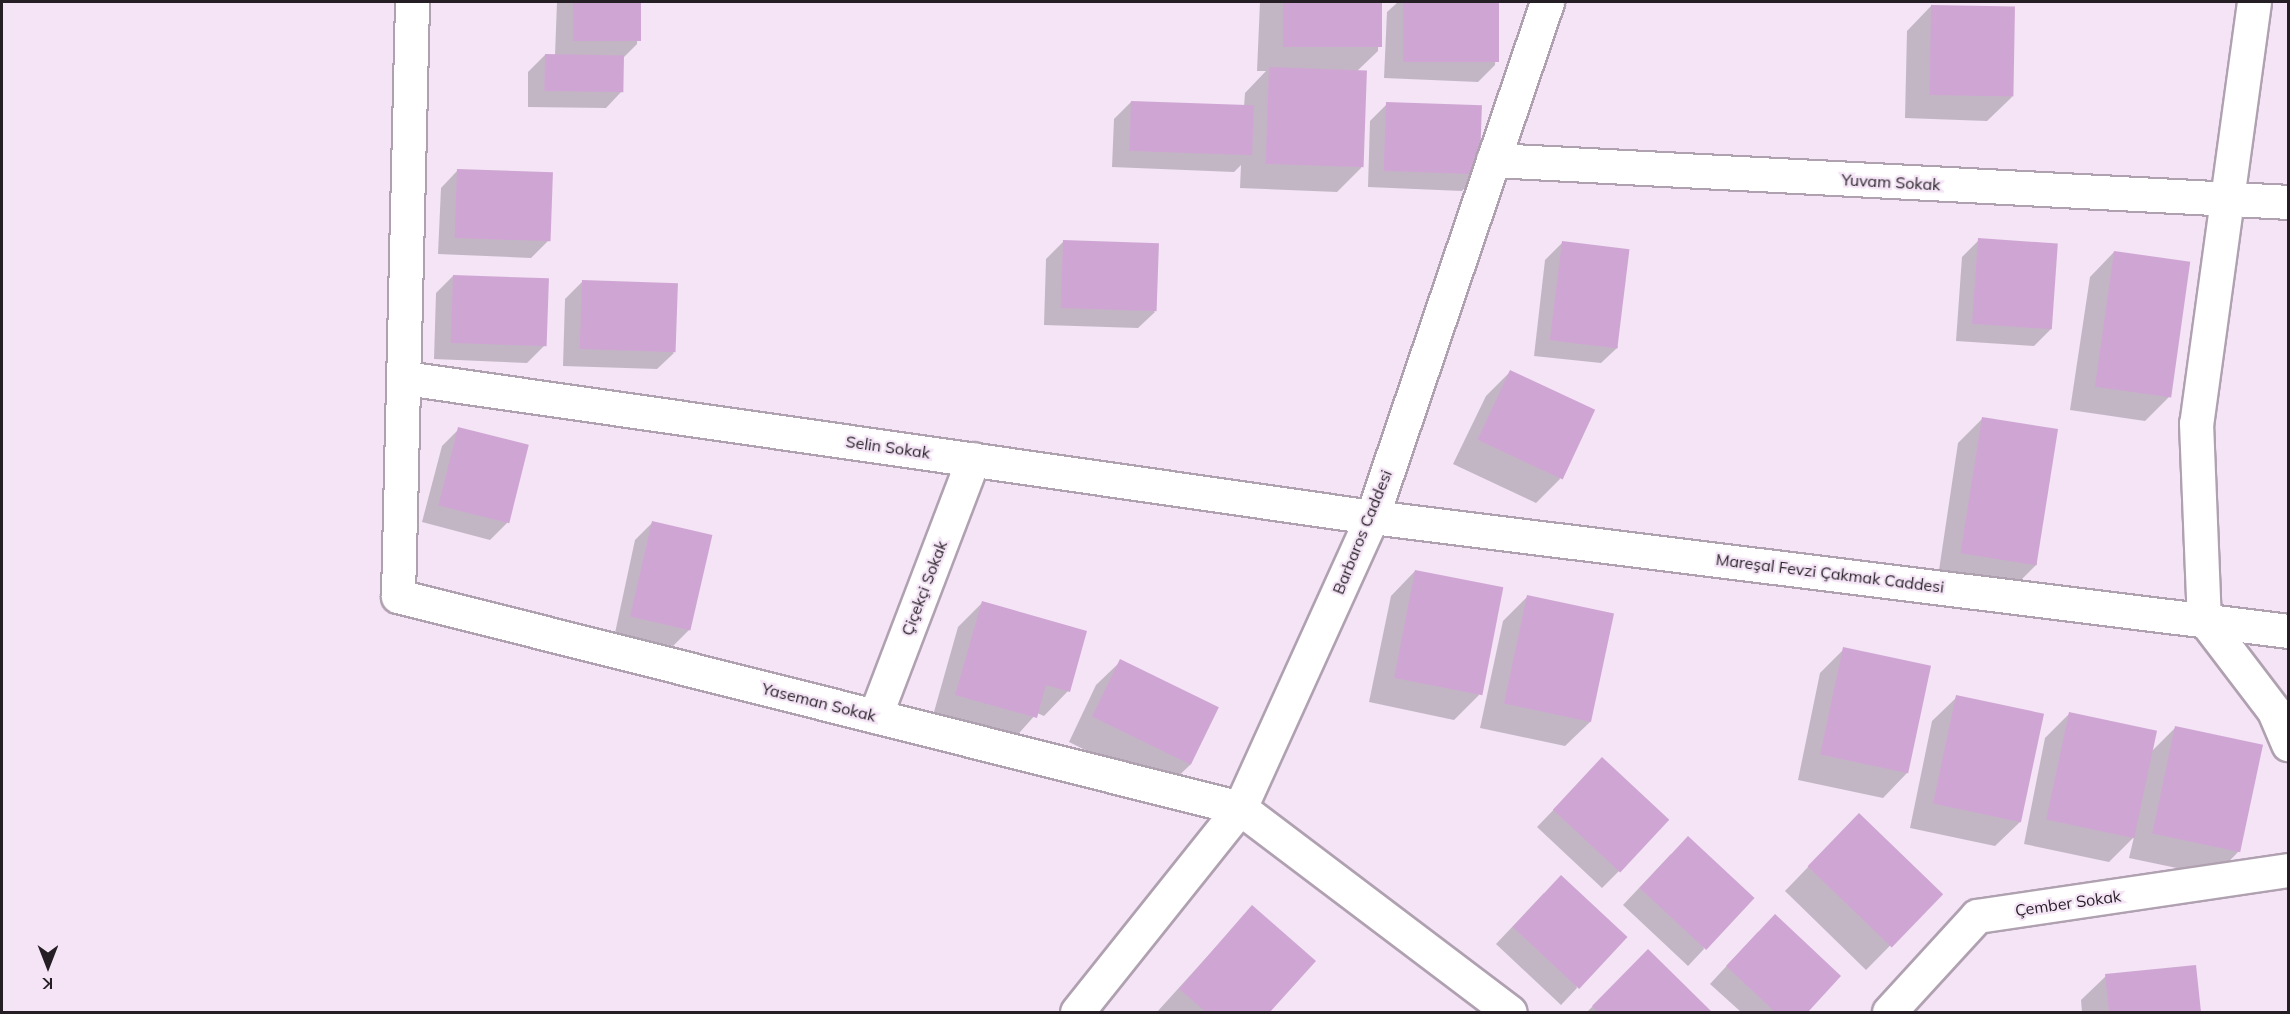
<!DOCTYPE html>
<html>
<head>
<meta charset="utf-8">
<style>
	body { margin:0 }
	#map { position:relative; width:2290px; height:1014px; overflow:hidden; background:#f4e4f6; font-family:Mulish,sans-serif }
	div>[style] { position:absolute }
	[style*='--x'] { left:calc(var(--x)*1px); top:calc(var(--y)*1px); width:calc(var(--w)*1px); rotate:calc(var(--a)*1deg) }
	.shadow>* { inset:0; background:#0003 }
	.building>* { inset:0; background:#cfa6d3; transform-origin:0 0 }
	.roads { filter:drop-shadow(2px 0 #b0a1b1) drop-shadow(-2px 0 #b0a1b1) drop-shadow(0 2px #b0a1b1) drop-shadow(0 -2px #b0a1b1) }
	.minor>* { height:33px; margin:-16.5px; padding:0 16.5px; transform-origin:16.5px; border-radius:16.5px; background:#fff }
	span { translate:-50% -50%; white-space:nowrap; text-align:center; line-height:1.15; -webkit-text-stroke:4.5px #f4e4f6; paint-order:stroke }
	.street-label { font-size:16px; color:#251f25 }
	.frame { position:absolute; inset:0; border:3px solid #251f25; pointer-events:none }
	.north { position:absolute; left:18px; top:936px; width:60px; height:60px; -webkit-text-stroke:4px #f4e4f6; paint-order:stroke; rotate:180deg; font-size:16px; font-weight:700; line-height:24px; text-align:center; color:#251f25 }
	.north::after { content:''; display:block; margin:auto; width:21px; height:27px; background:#251f25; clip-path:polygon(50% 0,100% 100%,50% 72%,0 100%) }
</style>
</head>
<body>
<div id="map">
	<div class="shadow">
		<div style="clip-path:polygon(557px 2px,639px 2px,637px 44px,623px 58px,622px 91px,606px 108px,528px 107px,528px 72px,545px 55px,555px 55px)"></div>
		<div style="clip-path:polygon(1260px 2px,1380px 2px,1378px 51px,1356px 72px,1361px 168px,1337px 192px,1240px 188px,1241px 165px,1234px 172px,1112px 167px,1114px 119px,1131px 102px,1244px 107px,1245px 93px,1266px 71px,1257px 71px)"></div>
		<div style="clip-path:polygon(1398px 2px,1498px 2px,1495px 65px,1478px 82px,1384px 78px,1387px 12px)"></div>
		<div style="clip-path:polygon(1931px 6px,2012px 97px,1987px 121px,1905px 118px,1907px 31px)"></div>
		<div style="clip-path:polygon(1387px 104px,1478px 174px,1462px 191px,1368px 187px,1370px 121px)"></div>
		<div style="clip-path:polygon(457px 171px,548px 241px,531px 258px,438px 254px,441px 188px)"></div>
		<div style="clip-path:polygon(1979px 240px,2051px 329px,2034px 346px,1956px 341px,1962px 257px)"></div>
		<div style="clip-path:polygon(1063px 242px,1155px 312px,1138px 328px,1044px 325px,1046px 259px)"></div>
		<div style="clip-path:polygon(1562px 243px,1618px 347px,1601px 363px,1534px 356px,1545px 260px)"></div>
		<div style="clip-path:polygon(2114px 252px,2169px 397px,2145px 421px,2070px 410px,2090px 277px)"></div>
		<div style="clip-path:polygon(453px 276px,544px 346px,527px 363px,434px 359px,436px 293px)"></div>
		<div style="clip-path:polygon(582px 282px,674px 353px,657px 369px,563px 366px,565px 299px)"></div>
		<div style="clip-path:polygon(1510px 372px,1560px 479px,1536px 503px,1453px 464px,1486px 396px)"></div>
		<div style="clip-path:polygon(1982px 419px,2037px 564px,2013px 588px,1938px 577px,1958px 443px)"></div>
		<div style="clip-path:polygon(459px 429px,507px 523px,490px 540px,422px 522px,442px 446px)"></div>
		<div style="clip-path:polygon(652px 523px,690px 629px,673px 646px,615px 633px,635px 540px)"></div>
		<div style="clip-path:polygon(1415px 571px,1479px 695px,1454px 720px,1369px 702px,1391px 596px)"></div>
		<div style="clip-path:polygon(1527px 597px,1590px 722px,1565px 746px,1480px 728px,1503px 621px)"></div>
		<div style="clip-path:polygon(983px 602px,1068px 691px,1044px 716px,1037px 713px,1011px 742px,932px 719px,958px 627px)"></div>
		<div style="clip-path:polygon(1844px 649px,1907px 773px,1883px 798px,1798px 780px,1820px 673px)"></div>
		<div style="clip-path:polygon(1121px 661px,1217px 708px,1190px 765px,1165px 789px,1069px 742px,1096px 685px)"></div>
		<div style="clip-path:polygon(1957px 697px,2020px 822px,1995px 846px,1910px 828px,1932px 721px)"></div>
		<div style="clip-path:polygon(2070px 713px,2150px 753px,2176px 727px,2239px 851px,2215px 876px,2129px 858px,2134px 837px,2109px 862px,2024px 844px,2045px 738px)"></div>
		<div style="clip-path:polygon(1586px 776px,1619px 871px,1602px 888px,1537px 827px)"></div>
		<div style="clip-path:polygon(1835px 839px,1941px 894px,1866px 970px,1785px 891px)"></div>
		<div style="clip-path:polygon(1671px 854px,1704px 949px,1688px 966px,1623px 905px)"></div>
		<div style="clip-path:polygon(1544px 893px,1577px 988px,1561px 1005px,1496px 944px)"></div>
		<div style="clip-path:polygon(1252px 907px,1314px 961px,1268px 1012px,1157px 1012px)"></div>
		<div style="clip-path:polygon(1758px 932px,1839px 976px,1806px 1012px,1741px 1012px,1710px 984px)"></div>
		<div style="clip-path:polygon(1648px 951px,1710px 1012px,1587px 1012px)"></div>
		<div style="clip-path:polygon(2194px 966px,2199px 1012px,2082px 1012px,2081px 1000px,2106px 976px)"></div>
	</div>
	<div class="building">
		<div style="left:573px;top:2px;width:68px;height:39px"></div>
		<div style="left:1283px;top:2px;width:99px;height:45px"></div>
		<div style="left:1403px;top:2px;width:96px;height:60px"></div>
		<div style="left:1931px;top:5px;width:84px;height:90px;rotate:1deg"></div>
		<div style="left:545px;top:54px;width:79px;height:37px;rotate:1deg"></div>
		<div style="left:1269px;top:67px;width:98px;height:97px;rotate:2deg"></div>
		<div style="left:1131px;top:101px;width:123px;height:50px;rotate:2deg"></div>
		<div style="left:1386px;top:102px;width:96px;height:69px;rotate:2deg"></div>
		<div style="left:457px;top:169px;width:96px;height:69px;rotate:2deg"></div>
		<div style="left:1978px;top:238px;width:80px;height:86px;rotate:4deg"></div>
		<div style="left:1063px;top:240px;width:96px;height:68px;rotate:2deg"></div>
		<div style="left:1562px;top:241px;width:68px;height:100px;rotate:7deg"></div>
		<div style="left:2114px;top:251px;width:77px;height:137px;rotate:8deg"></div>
		<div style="left:453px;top:275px;width:96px;height:68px;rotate:2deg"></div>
		<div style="left:582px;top:280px;width:96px;height:69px;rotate:2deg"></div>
		<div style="left:1510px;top:370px;width:94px;height:77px;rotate:25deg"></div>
		<div style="left:1982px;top:417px;width:77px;height:138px;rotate:9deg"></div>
		<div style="left:458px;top:427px;width:73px;height:81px;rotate:14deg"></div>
		<div style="left:652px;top:521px;width:62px;height:98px;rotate:13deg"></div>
		<div style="left:1415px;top:570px;width:90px;height:110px;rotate:11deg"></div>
		<div style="left:1527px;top:595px;width:89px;height:111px;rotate:12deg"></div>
		<div style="clip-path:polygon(982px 601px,1087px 631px,1070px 692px,1046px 685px,1037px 718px,955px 695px)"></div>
		<div style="left:1843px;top:647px;width:90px;height:110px;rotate:12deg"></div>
		<div style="left:1120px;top:659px;width:110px;height:64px;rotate:26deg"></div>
		<div style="left:1956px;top:695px;width:90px;height:111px;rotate:12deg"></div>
		<div style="left:2069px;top:712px;width:90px;height:110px;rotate:12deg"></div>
		<div style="left:2175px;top:726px;width:90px;height:110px;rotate:12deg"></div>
		<div style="left:1602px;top:757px;width:92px;height:72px;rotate:43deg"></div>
		<div style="left:1859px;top:813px;width:117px;height:74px;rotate:44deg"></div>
		<div style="left:1688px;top:836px;width:91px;height:71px;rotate:43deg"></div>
		<div style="left:1561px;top:875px;width:91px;height:71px;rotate:43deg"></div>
		<div style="clip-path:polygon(1252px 905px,1316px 961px,1270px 1012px,1206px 1012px,1179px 989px)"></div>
		<div style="clip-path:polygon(1775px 914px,1841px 976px,1808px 1012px,1775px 1012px,1726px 966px)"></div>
		<div style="clip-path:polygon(1648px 949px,1712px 1012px,1598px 1012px,1592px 1006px)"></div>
		<div style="clip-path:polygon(2196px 965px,2201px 1012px,2109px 1012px,2105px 974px)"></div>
	</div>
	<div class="roads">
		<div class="minor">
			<div style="--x:412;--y:2;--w:594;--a:91.35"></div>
			<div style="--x:398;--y:596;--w:868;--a:14.13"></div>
			<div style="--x:1240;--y:808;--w:338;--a:37.1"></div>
			<div style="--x:2254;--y:2;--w:425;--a:97.8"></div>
			<div style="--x:2196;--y:423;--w:196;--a:87.7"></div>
			<div style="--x:2204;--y:619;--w:116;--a:52.7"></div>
			<div style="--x:2274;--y:711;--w:36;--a:67"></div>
			<div style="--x:1493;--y:160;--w:796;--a:3.02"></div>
			<div style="--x:405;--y:378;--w:977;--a:8.18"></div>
			<div style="--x:1372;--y:517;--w:923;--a:7.09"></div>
			<div style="--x:875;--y:716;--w:275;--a:-69.1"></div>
			<div style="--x:1077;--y:1012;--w:261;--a:-51.4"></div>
			<div style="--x:1240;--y:808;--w:320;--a:-65.6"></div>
			<div style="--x:1372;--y:517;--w:544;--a:-71.23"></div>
			<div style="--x:1889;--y:1012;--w:130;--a:-47.5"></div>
			<div style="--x:1977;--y:916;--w:314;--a:-8.4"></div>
		</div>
	</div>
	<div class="street-label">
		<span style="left:1891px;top:182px;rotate:3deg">Yuvam Sokak</span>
		<span style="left:888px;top:447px;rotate:8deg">Selin Sokak</span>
		<span style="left:1362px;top:532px;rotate:-68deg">Barbaros Caddesi</span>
		<span style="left:1830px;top:573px;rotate:7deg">Mareşal Fevzi Çakmak Caddesi</span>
		<span style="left:924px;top:588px;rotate:-69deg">Çiçekçi Sokak</span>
		<span style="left:819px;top:702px;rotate:14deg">Yaseman Sokak</span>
		<span style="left:2068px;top:903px;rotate:-8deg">Çember Sokak</span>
	</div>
	<div class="frame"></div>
	<div class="north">K</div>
</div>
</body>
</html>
